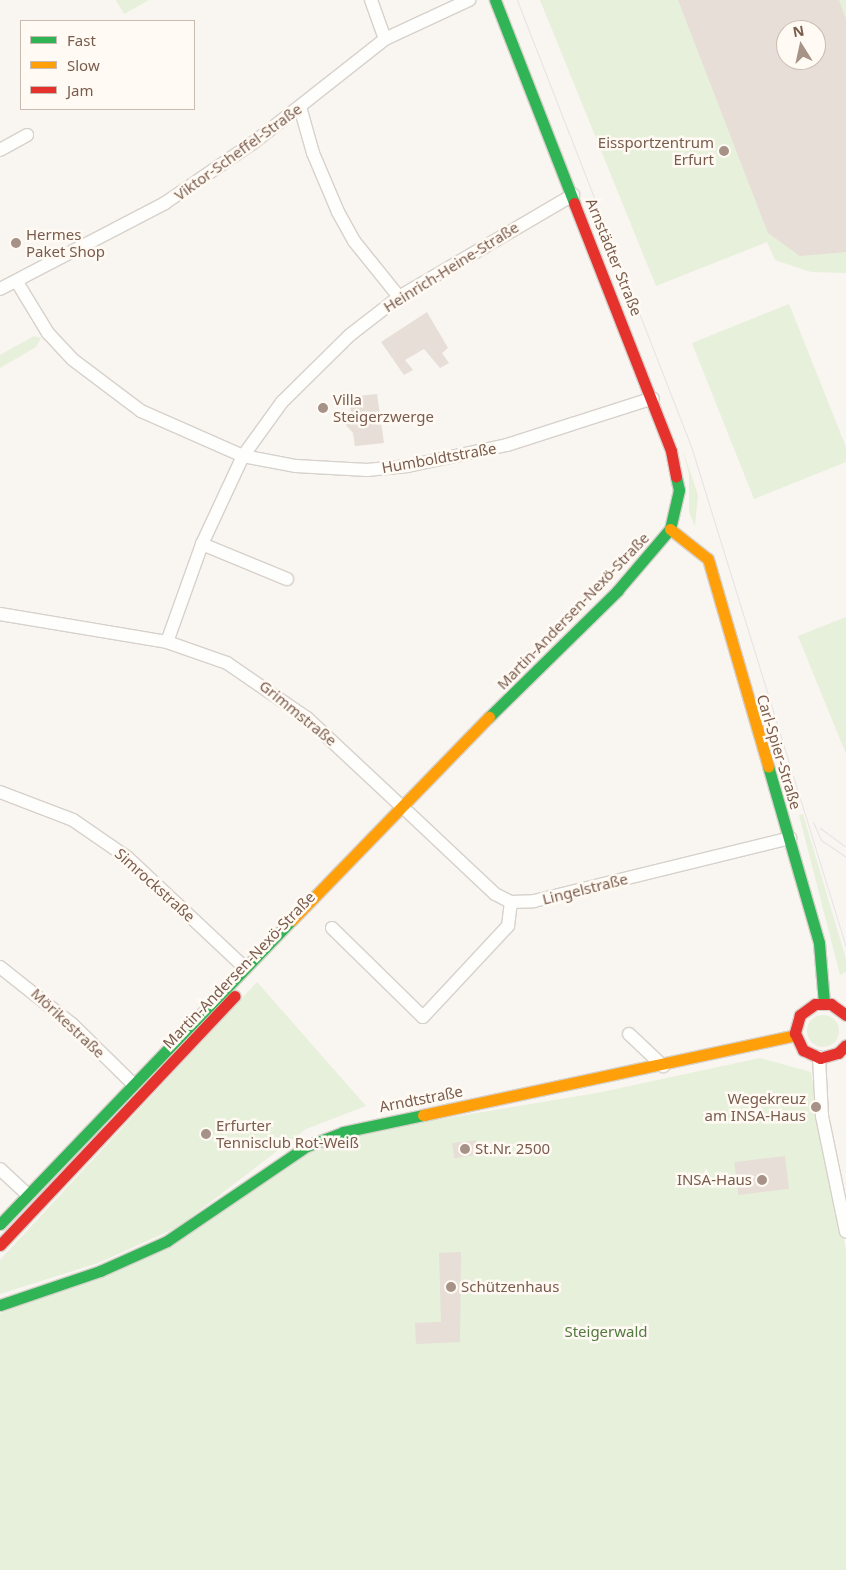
<!DOCTYPE html>
<html>
<head>
<meta charset="utf-8">
<style>
	body { margin:0 }
	#map { position:relative; width:846px; height:1570px; overflow:hidden; background:#f9f5f0; font-family:"Noto Sans",sans-serif }
	div>[style] { position:absolute }
	[style*='--x'] { left:calc(var(--x)*1px); top:calc(var(--y)*1px); width:calc(var(--w)*1px); rotate:calc(var(--a)*1deg) }
	.green>* { inset:0; background:#e7f0db }
	.round { border-radius:50% }
	.building>* { inset:0; background:#e6ded7; transform-origin:0 0 }
	.roads { filter:drop-shadow(1px 0 #d7d1cb) drop-shadow(-1px 0 #d7d1cb) drop-shadow(0 1px #d7d1cb) drop-shadow(0 -1px #d7d1cb) }
	.street>* { height:12px; margin:-6px; padding:0 6px; transform-origin:6px; border-radius:6px; background:#fefefd }
	.fast>* { height:11px; margin:-5.5px; padding:0 5.5px; transform-origin:5.5px; border-radius:5.5px; background:#30b455 }
	.slow>* { height:11px; margin:-5.5px; padding:0 5.5px; transform-origin:5.5px; border-radius:5.5px; background:#ff9f0a }
	.jam>* { height:11px; margin:-5.5px; padding:0 5.5px; transform-origin:5.5px; border-radius:5.5px; background:#e5322d }
	.tram>* { height:1px; margin:-0.5px; padding:0 0.5px; transform-origin:0.5px; border-radius:0.5px; background:#e6e3e7 }
	.dots>* { width:14px; height:14px; translate:-50% -50%; box-sizing:border-box; border:2px solid #fffaf3; border-radius:50% }
	span { translate:-50% -50%; white-space:nowrap; text-align:center; line-height:1.15; -webkit-text-stroke:5px #fffaf3; paint-order:stroke }
	.poi-label { font-size:15px; color:#7a5c4d }
	.right { translate:-100% -50%; text-align:right }
	.left { translate:0 -50%; text-align:left }
	.street-label { font-size:15px; color:#7a5c4d }
	.park-label { font-size:15px; color:#537a41 }
	.legend { position:absolute; left:20px; top:20px; width:175px; height:90px; box-sizing:border-box; background:#fffaf3; border:1px solid #cabbb1; margin:0; padding:6px 9px; list-style:none; font-size:15px; color:#7a5c4d }
	.legend li { display:flex; align-items:center; gap:10px; height:25px }
	.legend b { width:25px; border:1px solid #cabbb1 }
	.north { position:absolute; left:776px; top:20px; width:50px; height:50px; box-sizing:border-box; background:#fffaf3; border:1px solid #cabbb1; border-radius:50%; rotate:350deg; font-size:14px; font-weight:700; line-height:20px; text-align:center; color:#7a5c4d }
	.north::after { content:''; display:block; margin:auto; width:18px; height:22px; background:#a69286; clip-path:polygon(50% 0,100% 100%,50% 72%,0 100%) }
</style>
</head>
<body>
<div id="map">
	<div class="green">
		<div style="clip-path:polygon(116px 0,149px 0,124px 14px)"></div>
		<div style="clip-path:polygon(evenodd,540px 0,846px 0,846px 273px,811px 272px,775px 260px,767px 242px,656px 286px,540px 0,786px 30px,816px 30px,816px 60px,786px 60px,786px 30px)"></div>
		<div style="clip-path:polygon(789px 304px,846px 447px,846px 462px,754px 499px,692px 343px)"></div>
		<div style="clip-path:polygon(34px 336px,41px 338px,36px 347px,0 368px,0 355px)"></div>
		<div style="clip-path:polygon(682px 448px,698px 495px,695px 526px,689px 512px,689px 474px)"></div>
		<div style="clip-path:polygon(846px 617px,846px 754px,798px 636px)"></div>
		<div style="clip-path:polygon(803px 814px,846px 959px,846px 972px,840px 975px,799px 815px)"></div>
		<div style="clip-path:polygon(257px 982px,366px 1106px,306px 1129px,178px 1227px,98px 1263px,0 1294px,0 1260px)"></div>
		<div class="round" style="left:807px;top:1015px;width:32px;height:32px"></div>
		<div style="clip-path:polygon(760px 1058px,811px 1072px,846px 1250px,846px 1570px,0 1570px,0 1313px,95px 1279px,310px 1150px,368px 1131px,597px 1093px)"></div>
	</div>
	<div class="building">
		<div style="clip-path:polygon(evenodd,678px 0,839px 0,846px 19px,846px 252px,800px 256px,768px 233px,678px 0,786px 30px,816px 30px,816px 60px,786px 60px,786px 30px)"></div>
		<div style="clip-path:polygon(427px 312px,448px 348px,442px 353px,449px 363px,440px 368px,424px 349px,405px 360px,413px 370px,404px 375px,381px 342px)"></div>
		<div style="clip-path:polygon(377px 394px,384px 443px,355px 446px,353px 433px,344px 423px,351px 414px,349px 397px)"></div>
		<div style="left:476px;top:1140px;width:15px;height:24px;rotate:82deg"></div>
		<div style="left:785px;top:1156px;width:33px;height:51px;rotate:83deg"></div>
		<div style="clip-path:polygon(461px 1252px,460px 1342px,416px 1344px,415px 1323px,441px 1322px,439px 1253px)"></div>
	</div>
	<div class="roads">
		<div class="street">
			<div style="--x:371;--y:0;--w:41;--a:70.3"></div>
			<div style="--x:300;--y:107;--w:48;--a:74.2"></div>
			<div style="--x:313;--y:153;--w:64;--a:67"></div>
			<div style="--x:338;--y:212;--w:33;--a:61"></div>
			<div style="--x:354;--y:241;--w:72;--a:51.2"></div>
			<div style="--x:0;--y:150;--w:31;--a:-29"></div>
			<div style="--x:17;--y:282;--w:60;--a:58.7"></div>
			<div style="--x:48;--y:333;--w:35;--a:47"></div>
			<div style="--x:72;--y:359;--w:86;--a:37"></div>
			<div style="--x:141;--y:411;--w:111;--a:23.8"></div>
			<div style="--x:243;--y:456;--w:54;--a:10.7"></div>
			<div style="--x:296;--y:466;--w:71;--a:3.2"></div>
			<div style="--x:367;--y:470;--w:41;--a:-5.6"></div>
			<div style="--x:408;--y:466;--w:101;--a:-12"></div>
			<div style="--x:507;--y:445;--w:153;--a:-17.8"></div>
			<div style="--x:0;--y:289;--w:186;--a:-27.5"></div>
			<div style="--x:165;--y:203;--w:107;--a:-34.3"></div>
			<div style="--x:253;--y:143;--w:168;--a:-38.2"></div>
			<div style="--x:385;--y:39;--w:93;--a:-24.9"></div>
			<div style="--x:202;--y:544;--w:92;--a:22.4"></div>
			<div style="--x:0;--y:614;--w:169;--a:9.5"></div>
			<div style="--x:167;--y:642;--w:64;--a:19.3"></div>
			<div style="--x:227;--y:663;--w:97;--a:34.5"></div>
			<div style="--x:307;--y:718;--w:130;--a:43.1"></div>
			<div style="--x:167;--y:642;--w:104;--a:-70.3"></div>
			<div style="--x:202;--y:544;--w:97;--a:-65"></div>
			<div style="--x:243;--y:456;--w:67;--a:-54.2"></div>
			<div style="--x:282;--y:402;--w:95;--a:-44.6"></div>
			<div style="--x:350;--y:335;--w:62;--a:-37.8"></div>
			<div style="--x:399;--y:297;--w:202;--a:-30.4"></div>
			<div style="--x:0;--y:792;--w:78;--a:21"></div>
			<div style="--x:73;--y:820;--w:67;--a:34.6"></div>
			<div style="--x:128;--y:858;--w:161;--a:43.2"></div>
			<div style="--x:409;--y:813;--w:118;--a:43.3"></div>
			<div style="--x:495;--y:894;--w:18;--a:27"></div>
			<div style="--x:511;--y:902;--w:23;--a:-2"></div>
			<div style="--x:534;--y:901;--w:264;--a:-13.8"></div>
			<div style="--x:332;--y:928;--w:127;--a:44.4"></div>
			<div style="--x:423;--y:1017;--w:125;--a:-47"></div>
			<div style="--x:508;--y:926;--w:24;--a:-83"></div>
			<div style="--x:0;--y:967;--w:92;--a:38.4"></div>
			<div style="--x:72;--y:1024;--w:86;--a:44.5"></div>
			<div style="--x:629;--y:1034;--w:47;--a:43.3"></div>
			<div style="--x:819;--y:1057;--w:59;--a:87.1"></div>
			<div style="--x:822;--y:1116;--w:118;--a:78.3"></div>
			<div style="--x:0;--y:1169;--w:37;--a:43"></div>
		</div>
		<div class="fast">
			<div style="--x:495;--y:0;--w:218;--a:68.7"></div>
			<div style="--x:489;--y:717;--w:180;--a:-44.5"></div>
			<div style="--x:617;--y:591;--w:82;--a:-49.5"></div>
			<div style="--x:670;--y:529;--w:40;--a:-77"></div>
			<div style="--x:679;--y:490;--w:13;--a:-103"></div>
			<div style="--x:768;--y:766;--w:184;--a:73.9"></div>
			<div style="--x:819;--y:943;--w:60;--a:85.2"></div>
			<div style="--x:0;--y:1224;--w:422;--a:-46.2"></div>
			<div style="--x:0;--y:1305;--w:106;--a:-18.8"></div>
			<div style="--x:100;--y:1271;--w:73;--a:-24.1"></div>
			<div style="--x:167;--y:1241;--w:169;--a:-34.2"></div>
			<div style="--x:307;--y:1146;--w:39;--a:-21"></div>
			<div style="--x:343;--y:1132;--w:82;--a:-12"></div>
		</div>
		<div class="slow">
			<div style="--x:670;--y:529;--w:48;--a:38.3"></div>
			<div style="--x:708;--y:559;--w:216;--a:73.8"></div>
			<div style="--x:292;--y:920;--w:283;--a:-45.9"></div>
			<div style="--x:423;--y:1115;--w:381;--a:-12.1"></div>
		</div>
		<div class="jam">
			<div style="--x:574;--y:203;--w:266;--a:68.6"></div>
			<div style="--x:671;--y:451;--w:26;--a:79"></div>
			<div style="--x:846;--y:1015;--w:19;--a:-144"></div>
			<div style="--x:831;--y:1004;--w:16;--a:180"></div>
			<div style="--x:815;--y:1004;--w:19;--a:144"></div>
			<div style="--x:800;--y:1015;--w:19;--a:106"></div>
			<div style="--x:795;--y:1033;--w:19;--a:65"></div>
			<div style="--x:803;--y:1050;--w:19;--a:25"></div>
			<div style="--x:820;--y:1058;--w:19;--a:-16"></div>
			<div style="--x:838;--y:1053;--w:11;--a:-45"></div>
			<div style="--x:0;--y:1245;--w:342;--a:-46.7"></div>
		</div>
	</div>
	<div class="tram">
		<div style="--x:517;--y:0;--w:479;--a:68.7"></div>
		<div style="--x:691;--y:446;--w:524;--a:72.81"></div>
		<div style="--x:813;--y:822;--w:20;--a:66"></div>
		<div style="--x:821;--y:840;--w:30;--a:34"></div>
		<div style="--x:820;--y:828;--w:32;--a:36"></div>
	</div>
	<div class="dots">
		<div style="left:724px;top:151px;background:#a69286"></div>
		<div style="left:16px;top:243px;background:#a69286"></div>
		<div style="left:323px;top:408px;background:#a69286"></div>
		<div style="left:816px;top:1107px;background:#a69286"></div>
		<div style="left:206px;top:1134px;background:#a69286"></div>
		<div style="left:465px;top:1149px;background:#a69286"></div>
		<div style="left:762px;top:1180px;background:#a69286"></div>
		<div style="left:451px;top:1287px;background:#a69286"></div>
	</div>
	<div class="poi-label">
		<span class="right" style="left:714px;top:151px">Eissportzentrum<br>Erfurt</span>
		<span class="left" style="left:26px;top:243px">Hermes<br>Paket Shop</span>
		<span class="left" style="left:333px;top:408px">Villa<br>Steigerzwerge</span>
		<span class="right" style="left:806px;top:1107px">Wegekreuz<br>am INSA-Haus</span>
		<span class="left" style="left:216px;top:1134px">Erfurter<br>Tennisclub Rot-Weiß</span>
		<span class="left" style="left:475px;top:1149px">St.Nr. 2500</span>
		<span class="right" style="left:752px;top:1180px">INSA-Haus</span>
		<span class="left" style="left:461px;top:1287px">Schützenhaus</span>
	</div>
	<div class="street-label">
		<span style="left:238px;top:152px;rotate:-36deg">Viktor-Scheffel-Straße</span>
		<span style="left:614px;top:257px;rotate:68deg">Arnstädter Straße</span>
		<span style="left:451px;top:267px;rotate:-32deg">Heinrich-Heine-Straße</span>
		<span style="left:439px;top:458px;rotate:-10deg">Humboldtstraße</span>
		<span style="left:573px;top:611px;rotate:-46deg">Martin-Andersen-Nexö-Straße</span>
		<span style="left:298px;top:713px;rotate:39deg">Grimmstraße</span>
		<span style="left:779px;top:752px;rotate:73deg">Carl-Spier-Straße</span>
		<span style="left:155px;top:885px;rotate:42deg">Simrockstraße</span>
		<span style="left:585px;top:889px;rotate:-14deg">Lingelstraße</span>
		<span style="left:239px;top:970px;rotate:-46deg">Martin-Andersen-Nexö-Straße</span>
		<span style="left:68px;top:1023px;rotate:43deg">Mörikestraße</span>
		<span style="left:421px;top:1099px;rotate:-11deg">Arndtstraße</span>
	</div>
	<div class="park-label">
		<span style="left:606px;top:1332px">Steigerwald</span>
	</div>
	<ul class="legend">
	<li><b style="height:6px;background:#30b455"></b>Fast</li>
	<li><b style="height:6px;background:#ff9f0a"></b>Slow</li>
	<li><b style="height:6px;background:#e5322d"></b>Jam</li>
	</ul>
	<div class="north">N</div>
</div>
</body>
</html>
